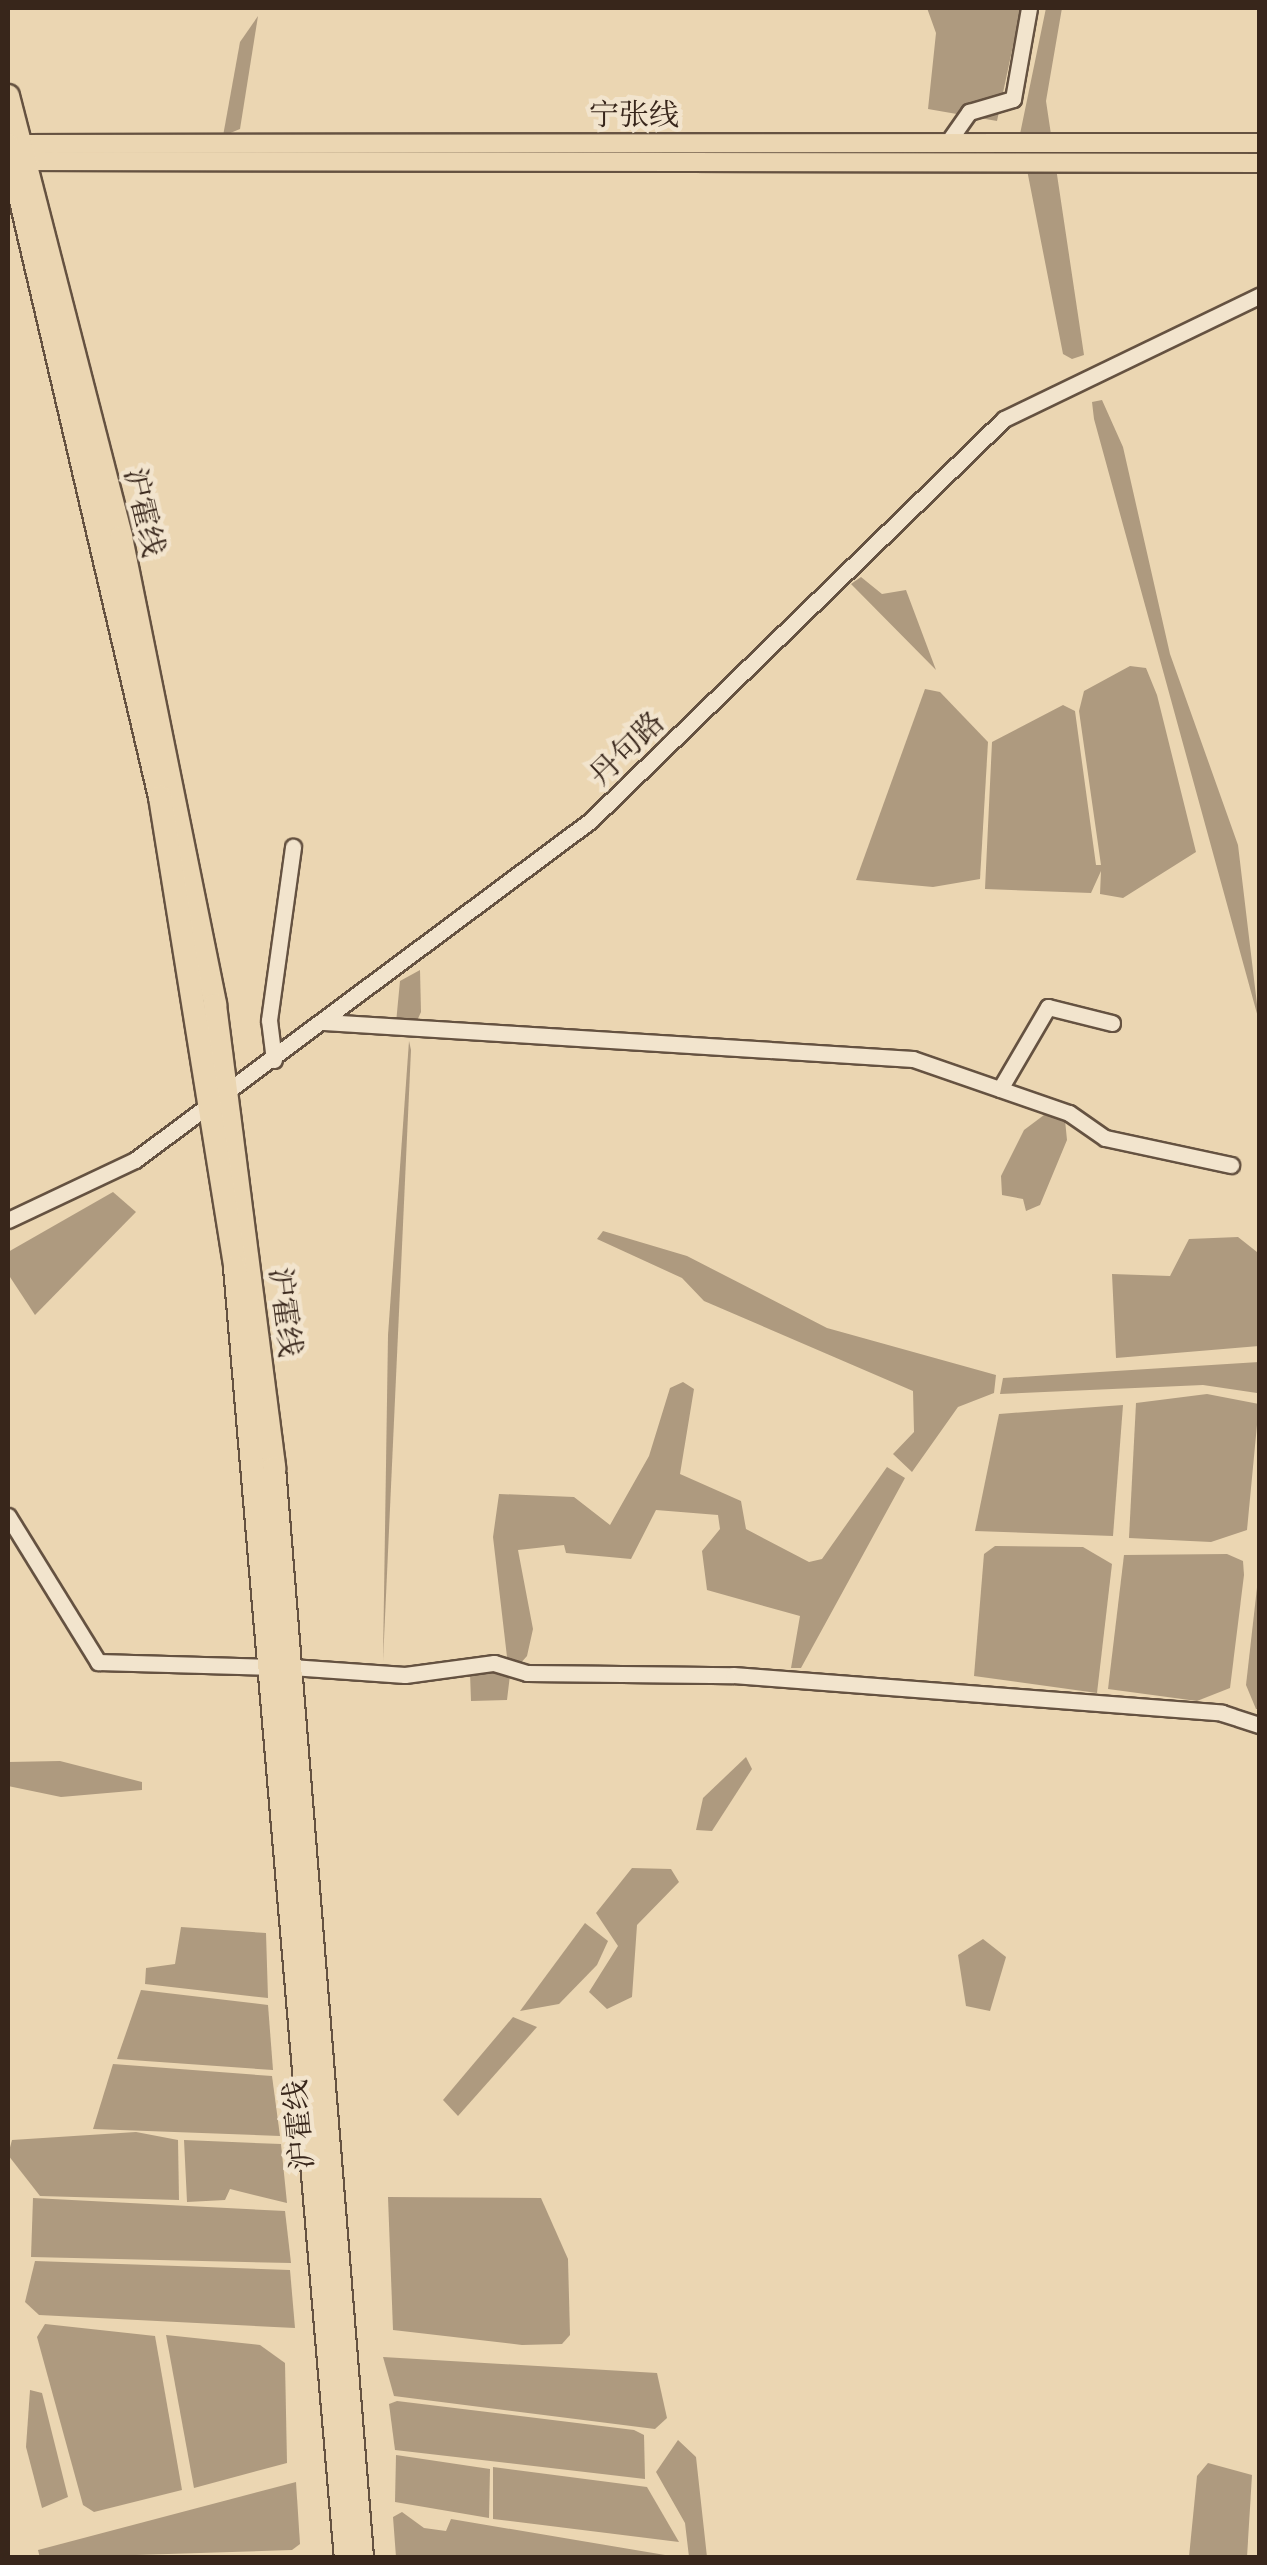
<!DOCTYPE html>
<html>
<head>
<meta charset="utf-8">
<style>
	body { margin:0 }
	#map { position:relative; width:1267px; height:2565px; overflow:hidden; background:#ebd6b2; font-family:"Gentium Book Plus","Noto Serif SC",serif }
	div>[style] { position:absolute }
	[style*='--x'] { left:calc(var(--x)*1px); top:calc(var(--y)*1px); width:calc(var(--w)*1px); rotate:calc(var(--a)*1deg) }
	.water>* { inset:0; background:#ae9a7f }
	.roads { filter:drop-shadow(2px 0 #655241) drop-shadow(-2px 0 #655241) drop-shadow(0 2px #655241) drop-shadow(0 -2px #655241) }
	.minor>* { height:15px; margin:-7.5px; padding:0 7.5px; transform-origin:7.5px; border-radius:7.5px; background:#f2e4cd }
	.major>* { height:18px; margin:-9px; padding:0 9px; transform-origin:9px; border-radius:9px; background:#ebd6b2 }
	.highway>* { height:22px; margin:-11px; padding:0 11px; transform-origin:11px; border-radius:11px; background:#ebd6b2 }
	span { translate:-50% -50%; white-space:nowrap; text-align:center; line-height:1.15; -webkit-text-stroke:9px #f2e4cd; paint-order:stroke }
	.street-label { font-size:30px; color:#38261b }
	.frame { position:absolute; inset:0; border:10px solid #38261b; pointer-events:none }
</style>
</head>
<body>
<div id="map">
	<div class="water">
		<div style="clip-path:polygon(927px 8px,1021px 8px,997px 121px,928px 109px,936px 33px)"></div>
		<div style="clip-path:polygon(1046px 8px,1062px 8px,1046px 101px,1084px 355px,1072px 359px,1063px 354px,1020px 134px)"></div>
		<div style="clip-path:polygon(258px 16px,240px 129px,223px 136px,240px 42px)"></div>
		<div style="clip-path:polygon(1102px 400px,1123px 447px,1170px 654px,1238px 845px,1259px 1021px,1094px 419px,1092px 402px)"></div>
		<div style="clip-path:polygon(861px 577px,882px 594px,906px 590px,936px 670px,851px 584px)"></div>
		<div style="clip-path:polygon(1130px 666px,1146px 668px,1157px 695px,1196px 852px,1123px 898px,1100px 894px,1101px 871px,1091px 893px,985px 889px,992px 742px,1063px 705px,1075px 711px,1096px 865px,1101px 865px,1079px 711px,1084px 691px)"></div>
		<div style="clip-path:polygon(925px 689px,940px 692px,988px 742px,980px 879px,933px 887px,856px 880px)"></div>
		<div style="clip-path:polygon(420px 970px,421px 1012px,416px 1023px,396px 1023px,400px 981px)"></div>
		<div style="clip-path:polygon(409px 1041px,411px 1050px,383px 1661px,388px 1335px)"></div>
		<div style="clip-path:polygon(1044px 1115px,1065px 1120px,1067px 1140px,1040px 1205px,1026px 1211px,1023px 1199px,1002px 1195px,1001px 1176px,1024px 1130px)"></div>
		<div style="clip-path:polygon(113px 1192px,136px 1212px,35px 1315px,8px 1274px,8px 1252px)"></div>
		<div style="clip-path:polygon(603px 1231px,687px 1256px,827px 1328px,996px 1375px,994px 1393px,958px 1407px,912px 1472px,893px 1454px,914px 1432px,913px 1391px,704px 1301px,682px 1278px,597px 1239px)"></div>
		<div style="clip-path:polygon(1238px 1237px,1257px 1252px,1259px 1346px,1116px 1358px,1112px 1274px,1170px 1276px,1189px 1239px)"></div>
		<div style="clip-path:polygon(1259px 1362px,1257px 1393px,1203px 1385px,1000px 1394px,1003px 1378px)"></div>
		<div style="clip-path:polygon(683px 1382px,694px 1389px,680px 1474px,741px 1501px,746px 1529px,809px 1562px,822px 1559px,887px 1467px,905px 1478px,801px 1668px,791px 1668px,800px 1616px,707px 1590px,702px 1551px,720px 1529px,718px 1515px,656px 1510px,631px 1559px,566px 1553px,564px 1545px,518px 1550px,533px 1629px,527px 1656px,510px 1675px,507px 1700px,471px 1701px,470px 1673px,507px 1657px,493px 1537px,499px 1494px,574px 1497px,610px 1525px,649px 1456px,670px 1388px)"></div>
		<div style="clip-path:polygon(1207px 1394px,1259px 1404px,1247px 1530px,1211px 1542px,1129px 1538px,1136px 1403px)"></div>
		<div style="clip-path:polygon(1123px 1405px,1113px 1536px,975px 1531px,999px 1414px)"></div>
		<div style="clip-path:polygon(1083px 1547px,1112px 1564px,1097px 1693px,974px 1676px,984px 1554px,995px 1546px)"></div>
		<div style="clip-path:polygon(1227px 1554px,1243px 1561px,1244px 1575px,1230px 1688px,1197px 1701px,1108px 1689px,1124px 1555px)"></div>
		<div style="clip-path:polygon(1259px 1570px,1260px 1709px,1256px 1709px,1246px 1685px)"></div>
		<div style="clip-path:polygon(746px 1757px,752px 1769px,712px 1831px,696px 1830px,703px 1798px)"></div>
		<div style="clip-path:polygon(60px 1761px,142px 1782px,142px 1790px,61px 1797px,8px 1786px,8px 1762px)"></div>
		<div style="clip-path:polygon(632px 1868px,671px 1869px,679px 1882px,637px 1925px,632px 1997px,607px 2009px,589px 1992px,618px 1946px,596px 1913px)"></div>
		<div style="clip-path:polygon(585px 1923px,608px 1941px,597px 1965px,559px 2004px,520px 2011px)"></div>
		<div style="clip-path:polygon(181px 1927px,266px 1933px,268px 1998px,145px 1984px,146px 1968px,175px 1964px)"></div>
		<div style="clip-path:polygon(983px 1939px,1006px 1957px,990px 2011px,966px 2006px,958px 1955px)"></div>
		<div style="clip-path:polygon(141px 1990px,268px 2005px,273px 2070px,117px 2059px)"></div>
		<div style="clip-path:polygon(513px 2017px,537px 2027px,458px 2116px,443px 2100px)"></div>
		<div style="clip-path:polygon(113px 2064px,272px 2076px,280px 2136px,93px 2129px)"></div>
		<div style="clip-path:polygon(136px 2132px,178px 2140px,179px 2200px,40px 2196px,8px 2155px,12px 2140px)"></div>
		<div style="clip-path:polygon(184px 2140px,281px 2144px,287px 2203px,230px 2189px,225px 2200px,187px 2202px)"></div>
		<div style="clip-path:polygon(388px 2197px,541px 2198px,568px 2259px,570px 2335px,562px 2344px,522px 2345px,393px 2330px)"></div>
		<div style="clip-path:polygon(33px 2198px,285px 2211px,291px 2263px,31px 2257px)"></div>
		<div style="clip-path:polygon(35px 2261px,290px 2270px,295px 2328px,39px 2315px,25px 2302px)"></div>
		<div style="clip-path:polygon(45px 2324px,155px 2336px,182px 2490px,94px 2512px,83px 2505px,37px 2337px)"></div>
		<div style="clip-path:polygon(166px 2335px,260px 2345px,285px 2363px,287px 2463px,194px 2488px)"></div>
		<div style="clip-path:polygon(383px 2357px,657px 2373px,667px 2418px,655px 2429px,394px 2396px)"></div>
		<div style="clip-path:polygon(30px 2390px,42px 2393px,68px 2497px,42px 2508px,26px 2447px)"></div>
		<div style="clip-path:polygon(397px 2401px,634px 2430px,644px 2435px,645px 2479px,395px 2450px,389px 2404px)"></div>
		<div style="clip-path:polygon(678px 2440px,696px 2457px,707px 2557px,689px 2557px,685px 2523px,656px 2472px)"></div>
		<div style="clip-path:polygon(396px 2455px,490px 2469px,489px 2518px,395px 2502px)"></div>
		<div style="clip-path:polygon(1208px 2463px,1252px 2475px,1247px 2557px,1189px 2557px,1197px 2476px)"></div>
		<div style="clip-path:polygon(493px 2467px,647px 2487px,679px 2542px,493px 2519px)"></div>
		<div style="clip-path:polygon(296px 2482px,300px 2544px,292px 2550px,40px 2558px,38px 2550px)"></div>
		<div style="clip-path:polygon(402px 2512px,424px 2528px,446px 2531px,451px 2519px,677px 2557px,396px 2557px,393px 2517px)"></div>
	</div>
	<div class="roads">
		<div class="minor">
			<div style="--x:948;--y:142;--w:37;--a:-55"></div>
			<div style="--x:969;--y:112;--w:46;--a:-16.5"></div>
			<div style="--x:1013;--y:99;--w:92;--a:-80"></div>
			<div style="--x:324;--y:1022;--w:590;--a:3.59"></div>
			<div style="--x:913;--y:1059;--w:165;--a:19.1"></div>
			<div style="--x:1069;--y:1113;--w:44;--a:34.8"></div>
			<div style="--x:1105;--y:1138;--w:129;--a:12.1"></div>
			<div style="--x:274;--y:1060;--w:40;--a:-97.1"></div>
			<div style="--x:269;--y:1020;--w:175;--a:-82.1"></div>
			<div style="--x:1000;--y:1089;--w:95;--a:-59.7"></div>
			<div style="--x:1048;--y:1007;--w:66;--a:14"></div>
			<div style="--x:8;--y:1220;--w:140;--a:-25.3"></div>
			<div style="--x:135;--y:1160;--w:567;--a:-36.69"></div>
			<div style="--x:590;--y:821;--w:577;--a:-44.16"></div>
			<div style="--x:1004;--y:419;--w:284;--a:-25.8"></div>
			<div style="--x:8;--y:1516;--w:172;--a:58.3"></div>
			<div style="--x:98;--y:1662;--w:176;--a:1.6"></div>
			<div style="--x:291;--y:1667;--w:114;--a:4"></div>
			<div style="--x:405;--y:1675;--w:90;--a:-7.7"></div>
			<div style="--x:494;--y:1663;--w:34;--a:17"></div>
			<div style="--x:527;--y:1673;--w:206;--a:0.6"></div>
			<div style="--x:733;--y:1675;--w:490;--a:4.4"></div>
			<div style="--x:1222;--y:1713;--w:40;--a:18"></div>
		</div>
		<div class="major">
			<div style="--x:10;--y:144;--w:1250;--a:-0.05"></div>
			<div style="--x:15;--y:161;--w:1245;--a:0.09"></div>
		</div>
		<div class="highway">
			<div style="--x:8;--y:96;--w:455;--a:75.6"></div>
			<div style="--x:121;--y:537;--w:477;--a:78.6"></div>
			<div style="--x:215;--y:1005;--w:467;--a:82.7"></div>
			<div style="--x:274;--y:1468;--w:1094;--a:85.38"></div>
			<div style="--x:8;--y:145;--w:669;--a:76.88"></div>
			<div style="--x:160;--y:797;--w:476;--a:80.9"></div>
			<div style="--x:235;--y:1267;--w:1296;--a:85.09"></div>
		</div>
	</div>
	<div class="street-label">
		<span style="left:634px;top:114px">宁张线</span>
		<span style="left:145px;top:512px;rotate:77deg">沪霍线</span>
		<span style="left:626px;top:748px;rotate:-44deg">丹句路</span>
		<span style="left:286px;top:1312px;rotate:83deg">沪霍线</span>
		<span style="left:298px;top:2125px;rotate:-95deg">沪霍线</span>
	</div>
	<div class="frame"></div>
</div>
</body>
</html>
